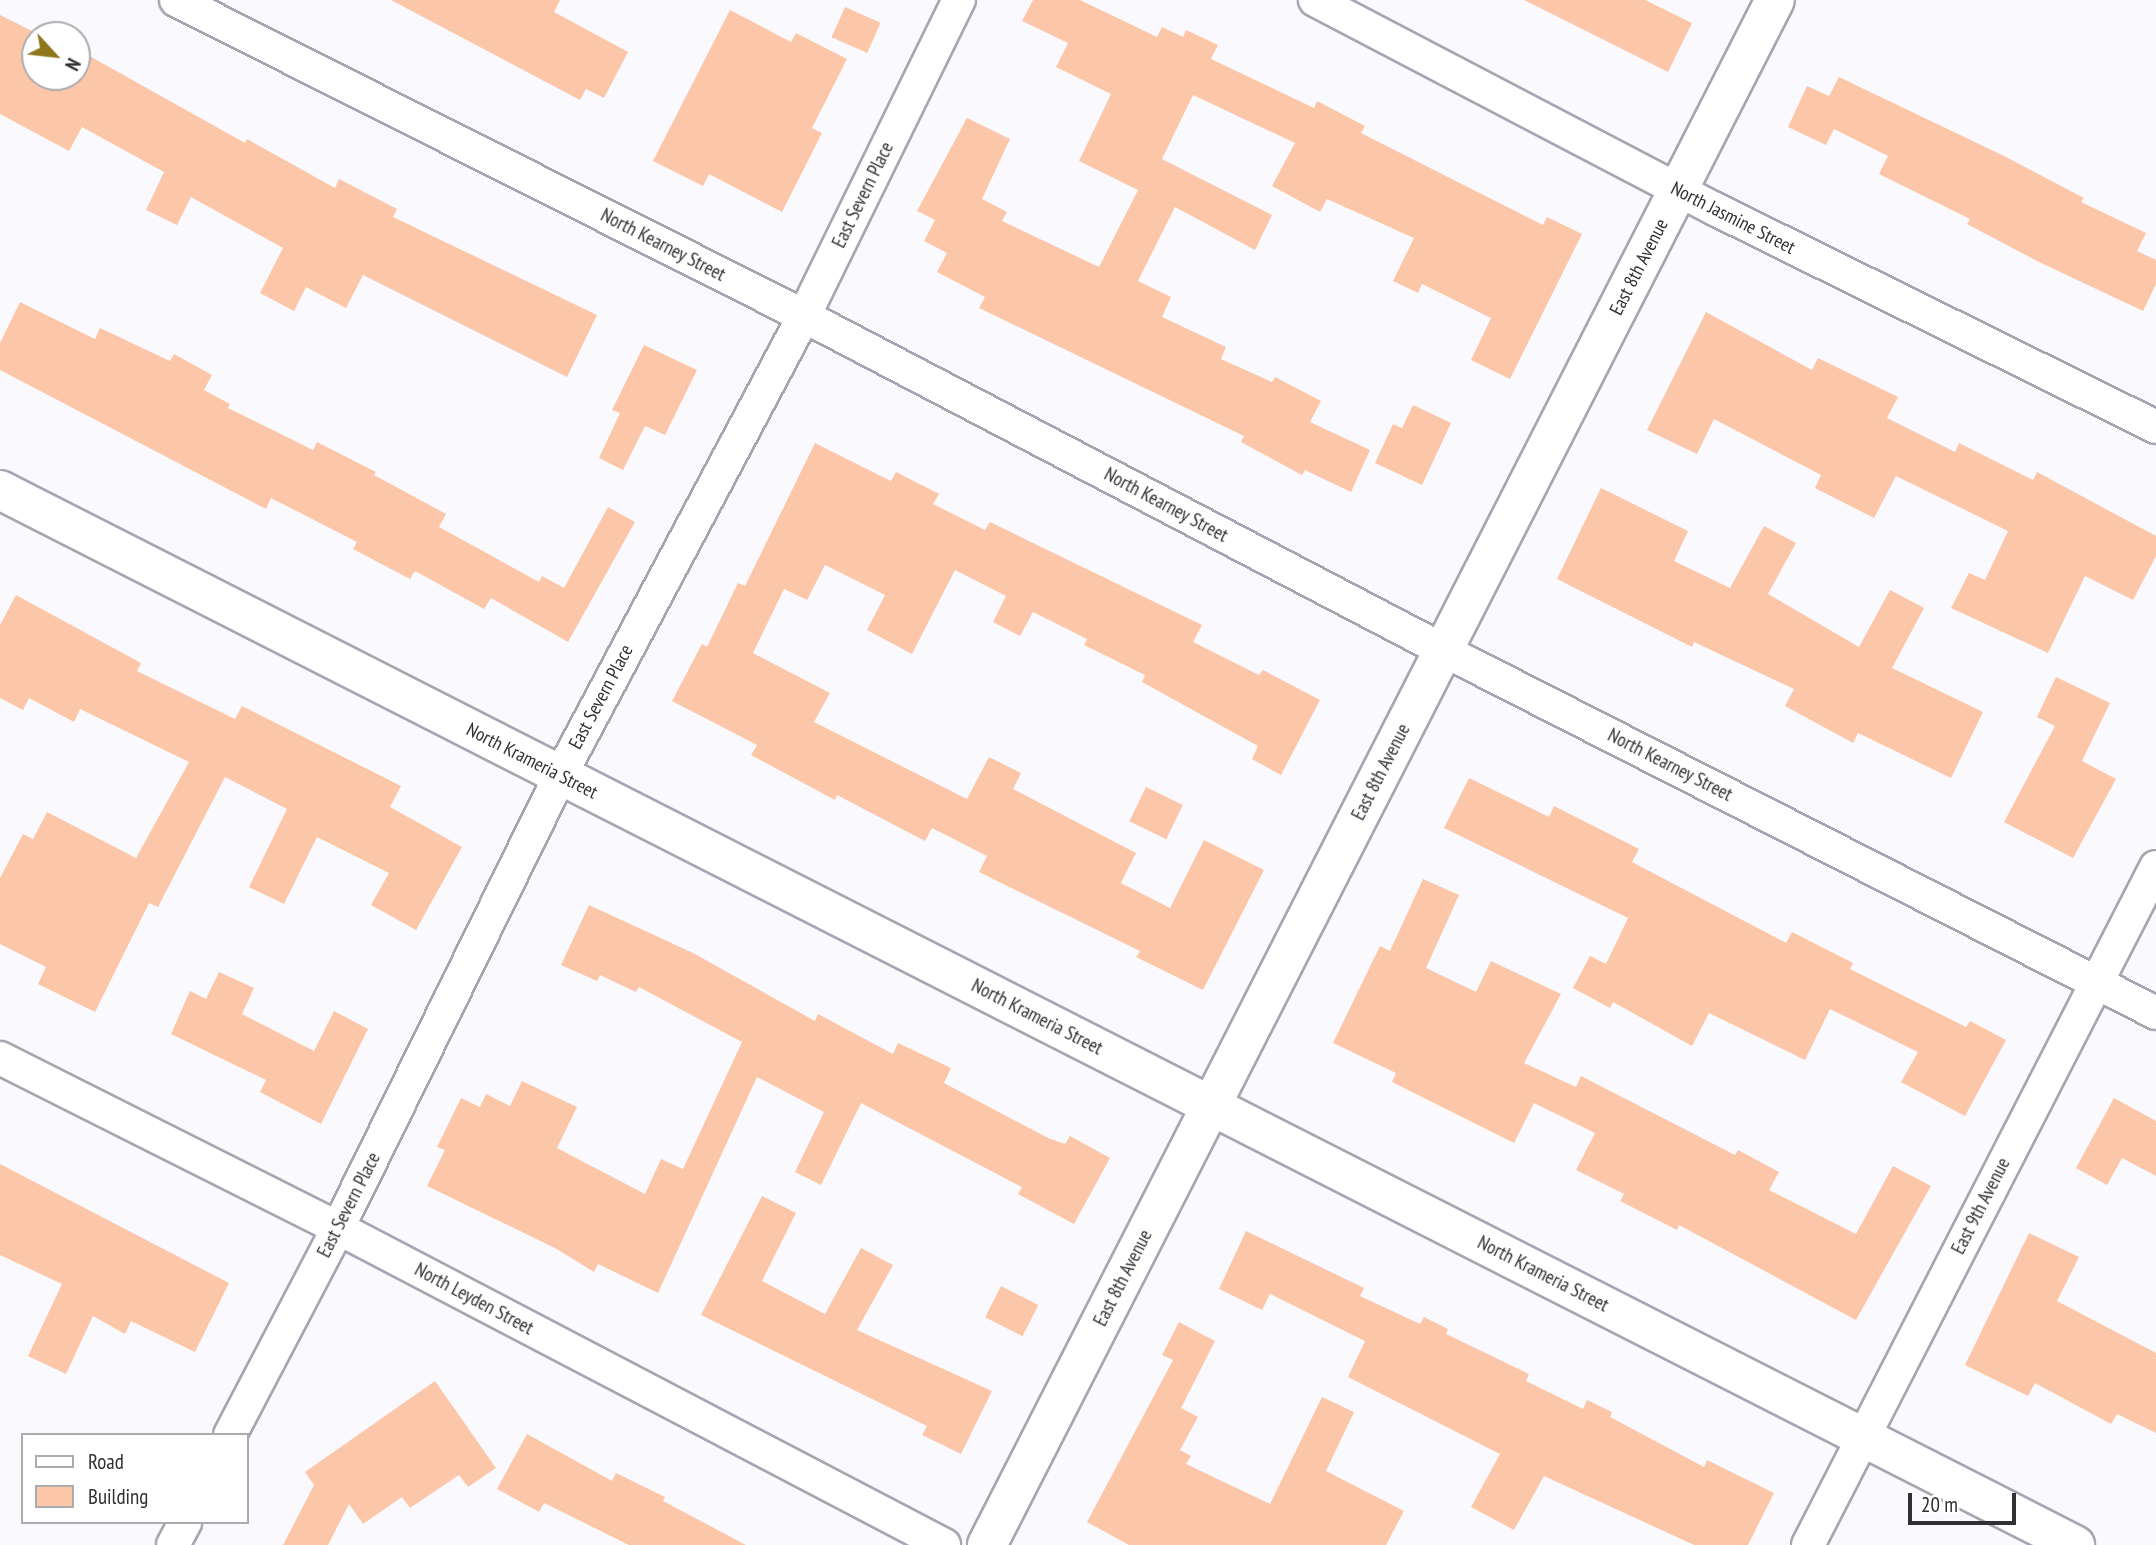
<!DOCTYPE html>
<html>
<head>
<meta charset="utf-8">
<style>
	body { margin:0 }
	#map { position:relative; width:2156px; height:1545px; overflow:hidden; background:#f9f9fe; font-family:"PT Sans Narrow",sans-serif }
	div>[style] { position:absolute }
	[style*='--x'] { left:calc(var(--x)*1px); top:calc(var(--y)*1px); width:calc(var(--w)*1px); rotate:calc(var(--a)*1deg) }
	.building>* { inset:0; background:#fcc7a9; transform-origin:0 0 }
	.roads { filter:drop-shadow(2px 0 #a6a6b2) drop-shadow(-2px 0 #a6a6b2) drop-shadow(0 2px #a6a6b2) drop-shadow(0 -2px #a6a6b2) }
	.street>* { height:32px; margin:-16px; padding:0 16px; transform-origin:16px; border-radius:16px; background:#fff }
	.secondary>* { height:38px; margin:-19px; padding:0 19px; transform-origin:19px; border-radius:19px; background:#fff }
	span { translate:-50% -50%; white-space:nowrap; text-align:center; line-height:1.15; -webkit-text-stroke:7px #fff; paint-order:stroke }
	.street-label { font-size:19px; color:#303035 }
	.legend { position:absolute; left:21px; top:1433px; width:228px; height:91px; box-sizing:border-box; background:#fff; border:2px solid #acacae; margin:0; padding:9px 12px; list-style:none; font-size:21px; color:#303035 }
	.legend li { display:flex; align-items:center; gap:14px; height:35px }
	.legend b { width:35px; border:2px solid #acacae }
	.north { position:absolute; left:21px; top:21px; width:70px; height:70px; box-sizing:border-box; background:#fff; border:2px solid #acacae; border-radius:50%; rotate:117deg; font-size:19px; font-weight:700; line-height:28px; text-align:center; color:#303035 }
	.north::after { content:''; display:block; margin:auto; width:24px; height:32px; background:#8e761b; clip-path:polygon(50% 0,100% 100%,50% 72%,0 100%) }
	.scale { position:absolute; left:1908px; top:1493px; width:108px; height:32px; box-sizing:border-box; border:4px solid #303035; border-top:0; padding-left:9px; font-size:21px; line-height:24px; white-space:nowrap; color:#303035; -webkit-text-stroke:5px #fff; paint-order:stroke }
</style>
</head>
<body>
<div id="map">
	<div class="building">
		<div style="clip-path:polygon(391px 0,560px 0,554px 12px,628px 52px,604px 98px,586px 89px,580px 100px)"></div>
		<div style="clip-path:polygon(1033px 0,1080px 0,1157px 37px,1162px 27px,1183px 37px,1186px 30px,1218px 45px,1211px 59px,1314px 108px,1317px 101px,1365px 126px,1361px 133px,1543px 225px,1547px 217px,1582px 234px,1510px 379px,1471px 360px,1491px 318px,1422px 284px,1418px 293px,1393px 281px,1414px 238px,1327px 199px,1320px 212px,1272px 186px,1295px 143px,1193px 95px,1162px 159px,1272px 215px,1255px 250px,1175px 207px,1138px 281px,1171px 297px,1162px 317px,1226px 347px,1221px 359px,1272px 382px,1275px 377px,1321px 401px,1310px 422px,1370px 450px,1351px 492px,1305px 470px,1302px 475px,1241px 442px,1244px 436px,979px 308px,985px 297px,937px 272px,947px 253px,924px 241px,935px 220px,917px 211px,967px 118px,1010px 139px,982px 199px,1007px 212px,1002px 221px,1099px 267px,1138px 190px,1079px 161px,1111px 94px,1056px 67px,1068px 43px,1022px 21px)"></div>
		<div style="clip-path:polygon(1524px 0,1645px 0,1692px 23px,1668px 72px)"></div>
		<div style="left:845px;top:7px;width:39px;height:33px;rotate:24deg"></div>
		<div style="clip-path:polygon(730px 10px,791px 42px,796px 33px,847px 59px,812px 128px,822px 133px,782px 212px,709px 174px,703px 186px,653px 161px)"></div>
		<div style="clip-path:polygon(0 15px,40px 35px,35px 35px,35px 77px,77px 77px,77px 49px,245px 143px,247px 139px,335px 188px,339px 179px,397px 209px,393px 217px,597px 315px,567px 377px,363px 275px,346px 308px,306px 287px,294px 311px,260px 293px,283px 248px,191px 197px,177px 225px,146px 210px,164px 172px,82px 127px,69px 151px,0 114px)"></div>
		<div style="clip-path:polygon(1839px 77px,2004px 156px,2084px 198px,2081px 202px,2146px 233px,2137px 251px,2156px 260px,2156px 284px,2143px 311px,2039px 262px,1967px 224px,1970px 219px,1879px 174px,1888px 156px,1834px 129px,1826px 145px,1788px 127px,1807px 86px,1829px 96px)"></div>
		<div style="clip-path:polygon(20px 302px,95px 339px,100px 328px,170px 361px,174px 354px,212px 375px,204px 390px,230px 404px,228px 408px,313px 450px,317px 442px,376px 472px,374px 475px,446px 514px,439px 527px,539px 582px,542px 576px,564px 588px,608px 507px,635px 522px,568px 642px,491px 598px,484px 609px,415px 571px,410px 579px,353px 549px,357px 542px,271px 498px,266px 509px,0 370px,0 343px)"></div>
		<div style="clip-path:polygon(1706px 312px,1812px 370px,1818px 358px,1898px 397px,1887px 418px,1955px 452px,1959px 443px,2033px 480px,2037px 472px,2156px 536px,2156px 556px,2133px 600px,2085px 576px,2048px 653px,1951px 608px,1969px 573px,1985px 580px,2008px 531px,1896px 476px,1874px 518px,1815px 488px,1821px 475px,1714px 419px,1697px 454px,1647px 430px)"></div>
		<div style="clip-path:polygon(644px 345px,697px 370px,665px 435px,645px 426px,623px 470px,599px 458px,620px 413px,612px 410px)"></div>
		<div style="clip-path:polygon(1413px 405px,1451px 423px,1422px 485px,1375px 463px,1393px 424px,1402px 428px)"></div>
		<div style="clip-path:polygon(815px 443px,891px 481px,896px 472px,939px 494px,933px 504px,985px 530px,990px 522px,1202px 625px,1193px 642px,1259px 675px,1263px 670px,1320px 700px,1281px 775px,1252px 759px,1258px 746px,1142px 682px,1145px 675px,1084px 645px,1087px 639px,1033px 612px,1020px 636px,993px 622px,1006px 596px,955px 570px,912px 654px,867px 630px,885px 595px,825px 565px,807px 600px,784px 589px,753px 653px,830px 693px,814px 722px,967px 799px,989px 757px,1021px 773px,1013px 789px,1136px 853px,1121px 883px,1170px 908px,1204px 840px,1264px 870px,1203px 990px,1136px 957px,1140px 951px,979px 872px,987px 856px,932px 828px,925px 841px,837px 795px,835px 800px,751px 755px,757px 745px,672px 701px,702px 644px,707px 647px,738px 583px,745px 586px)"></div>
		<div style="clip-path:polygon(1601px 488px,1688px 531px,1674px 561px,1730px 588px,1764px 526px,1796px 543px,1768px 594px,1859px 647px,1890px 590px,1924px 608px,1892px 668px,1983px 712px,1951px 778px,1858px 733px,1853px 743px,1785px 706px,1794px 689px,1694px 642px,1692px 647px,1557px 579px)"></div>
		<div style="clip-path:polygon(16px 595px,141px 663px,137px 671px,235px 719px,242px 706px,401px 786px,390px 807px,462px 847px,416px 930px,371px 905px,389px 873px,317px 837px,284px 904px,249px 887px,287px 809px,225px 777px,158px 907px,149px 903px,95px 1012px,38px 984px,46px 967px,0 944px,0 878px,23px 834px,33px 839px,47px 812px,136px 858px,189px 762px,80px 709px,74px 722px,29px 698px,23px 710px,0 698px,0 625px)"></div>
		<div style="clip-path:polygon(2056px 677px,2110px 703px,2082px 761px,2116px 779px,2073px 858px,2004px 822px,2055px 726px,2037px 717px)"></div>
		<div style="clip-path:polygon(1469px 778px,1549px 817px,1554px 806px,1639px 849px,1632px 862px,1786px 943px,1792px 932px,1853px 963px,1850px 969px,1966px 1027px,1970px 1021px,2006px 1040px,1965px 1116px,1901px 1082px,1918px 1052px,1830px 1009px,1805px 1060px,1709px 1013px,1692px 1046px,1613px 1002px,1610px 1008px,1573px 988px,1590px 956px,1606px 964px,1628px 918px,1444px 828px)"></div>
		<div style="left:1146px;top:787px;width:41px;height:38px;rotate:26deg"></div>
		<div style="clip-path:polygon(1423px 879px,1459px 895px,1426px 968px,1476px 992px,1491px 961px,1561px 994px,1524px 1063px,1576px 1087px,1581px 1076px,1735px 1155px,1738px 1150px,1779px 1172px,1769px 1190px,1856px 1234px,1893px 1166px,1931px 1186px,1856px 1320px,1679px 1225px,1677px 1230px,1620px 1201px,1624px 1194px,1576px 1170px,1595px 1133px,1534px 1103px,1514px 1143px,1392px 1082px,1396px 1073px,1333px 1043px,1380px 946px,1390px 951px)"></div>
		<div style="clip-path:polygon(589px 905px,693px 953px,815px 1021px,818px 1014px,893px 1054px,898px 1043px,951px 1068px,944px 1083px,1048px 1138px,1065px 1144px,1070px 1136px,1110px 1158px,1074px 1224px,1018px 1194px,1022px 1187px,861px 1103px,821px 1185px,795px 1172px,824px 1112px,757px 1077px,658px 1293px,598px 1264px,594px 1272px,555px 1248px,427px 1186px,445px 1150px,437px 1147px,461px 1098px,480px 1107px,486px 1094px,510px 1106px,522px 1081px,577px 1107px,557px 1148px,645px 1194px,661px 1159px,683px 1169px,742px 1042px,639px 987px,636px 992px,600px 975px,597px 981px,561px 965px)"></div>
		<div style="clip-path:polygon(219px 972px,254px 988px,242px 1014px,314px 1051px,334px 1011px,368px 1029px,321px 1124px,260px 1092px,266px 1080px,171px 1034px,190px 991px,206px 999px)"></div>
		<div style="clip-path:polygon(2114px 1098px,2156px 1121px,2156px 1176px,2122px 1158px,2107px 1185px,2076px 1168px)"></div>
		<div style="clip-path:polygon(0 1164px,229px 1283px,195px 1352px,131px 1321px,125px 1334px,93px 1316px,66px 1374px,28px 1356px,62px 1284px,0 1255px)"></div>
		<div style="clip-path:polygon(762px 1196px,796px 1213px,762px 1281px,825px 1314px,861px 1248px,893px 1265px,857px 1330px,992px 1391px,961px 1454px,922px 1435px,927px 1426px,701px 1315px)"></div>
		<div style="clip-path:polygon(1246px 1231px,1364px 1288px,1360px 1296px,1420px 1324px,1424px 1317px,1448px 1329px,1446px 1334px,1529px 1374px,1526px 1381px,1583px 1409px,1587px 1400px,1612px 1412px,1610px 1417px,1704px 1467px,1707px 1460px,1774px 1493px,1748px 1545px,1694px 1545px,1544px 1476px,1514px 1530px,1471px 1507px,1500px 1454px,1348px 1377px,1365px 1341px,1270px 1294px,1262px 1310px,1219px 1289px)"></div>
		<div style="clip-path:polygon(2029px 1233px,2079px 1257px,2057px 1301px,2156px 1353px,2156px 1433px,2117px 1414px,2111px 1424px,2035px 1383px,2028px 1396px,1965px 1365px)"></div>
		<div style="left:1001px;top:1286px;width:42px;height:35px;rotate:27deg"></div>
		<div style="clip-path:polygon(1179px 1322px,1215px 1341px,1181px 1408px,1198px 1417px,1180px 1450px,1191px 1456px,1186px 1464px,1270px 1504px,1322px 1397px,1354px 1412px,1326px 1471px,1404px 1511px,1386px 1545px,1129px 1545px,1087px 1522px,1173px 1360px,1162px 1355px)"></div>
		<div style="clip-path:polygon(435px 1381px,496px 1468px,468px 1487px,459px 1475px,410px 1508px,402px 1497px,363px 1524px,349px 1504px,328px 1545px,283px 1545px,314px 1485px,305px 1472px)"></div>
		<div style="clip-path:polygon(527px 1434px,612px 1481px,616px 1473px,665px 1497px,663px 1501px,746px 1545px,629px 1545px,544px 1503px,539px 1512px,497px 1489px)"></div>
	</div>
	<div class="roads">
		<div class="street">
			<div style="--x:176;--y:0;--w:703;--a:26.71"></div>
			<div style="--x:804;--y:316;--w:721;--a:27.6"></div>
			<div style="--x:1443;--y:650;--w:800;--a:26.98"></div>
			<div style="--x:1315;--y:0;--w:451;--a:27.6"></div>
			<div style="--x:1715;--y:209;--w:492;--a:26.3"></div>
			<div style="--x:0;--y:1058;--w:378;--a:26.7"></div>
			<div style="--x:338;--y:1228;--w:684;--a:27.61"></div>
			<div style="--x:230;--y:1435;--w:233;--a:-62.4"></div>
			<div style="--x:338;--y:1228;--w:504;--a:-63.84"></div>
			<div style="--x:560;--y:776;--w:521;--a:-62.06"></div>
			<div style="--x:804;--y:316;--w:352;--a:-63.9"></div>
			<div style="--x:173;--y:1545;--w:26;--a:-62"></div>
			<div style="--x:1808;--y:1545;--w:762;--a:-62.83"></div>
		</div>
		<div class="secondary">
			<div style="--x:0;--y:490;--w:2328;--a:26.95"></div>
			<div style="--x:987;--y:1545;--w:1734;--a:-62.98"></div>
		</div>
	</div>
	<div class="street-label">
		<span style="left:863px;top:195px;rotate:-64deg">East Severn Place</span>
		<span style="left:1733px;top:218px;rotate:27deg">North Jasmine Street</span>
		<span style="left:663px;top:245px;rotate:27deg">North Kearney Street</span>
		<span style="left:1639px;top:267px;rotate:-63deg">East 8th Avenue</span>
		<span style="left:1166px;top:505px;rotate:28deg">North Kearney Street</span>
		<span style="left:601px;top:697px;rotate:-62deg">East Severn Place</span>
		<span style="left:532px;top:761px;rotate:27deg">North Krameria Street</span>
		<span style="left:1670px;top:765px;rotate:27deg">North Kearney Street</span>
		<span style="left:1381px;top:772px;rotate:-63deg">East 8th Avenue</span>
		<span style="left:1037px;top:1017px;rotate:27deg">North Krameria Street</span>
		<span style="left:349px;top:1205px;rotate:-63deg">East Severn Place</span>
		<span style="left:1981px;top:1206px;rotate:-63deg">East 9th Avenue</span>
		<span style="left:1543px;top:1274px;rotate:27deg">North Krameria Street</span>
		<span style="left:1123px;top:1278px;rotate:-63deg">East 8th Avenue</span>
		<span style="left:474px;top:1299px;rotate:28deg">North Leyden Street</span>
	</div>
	<ul class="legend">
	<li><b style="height:9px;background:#fff"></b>Road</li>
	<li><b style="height:19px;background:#fcc7a9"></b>Building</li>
	</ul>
	<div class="north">N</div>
	<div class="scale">20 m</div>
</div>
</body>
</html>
